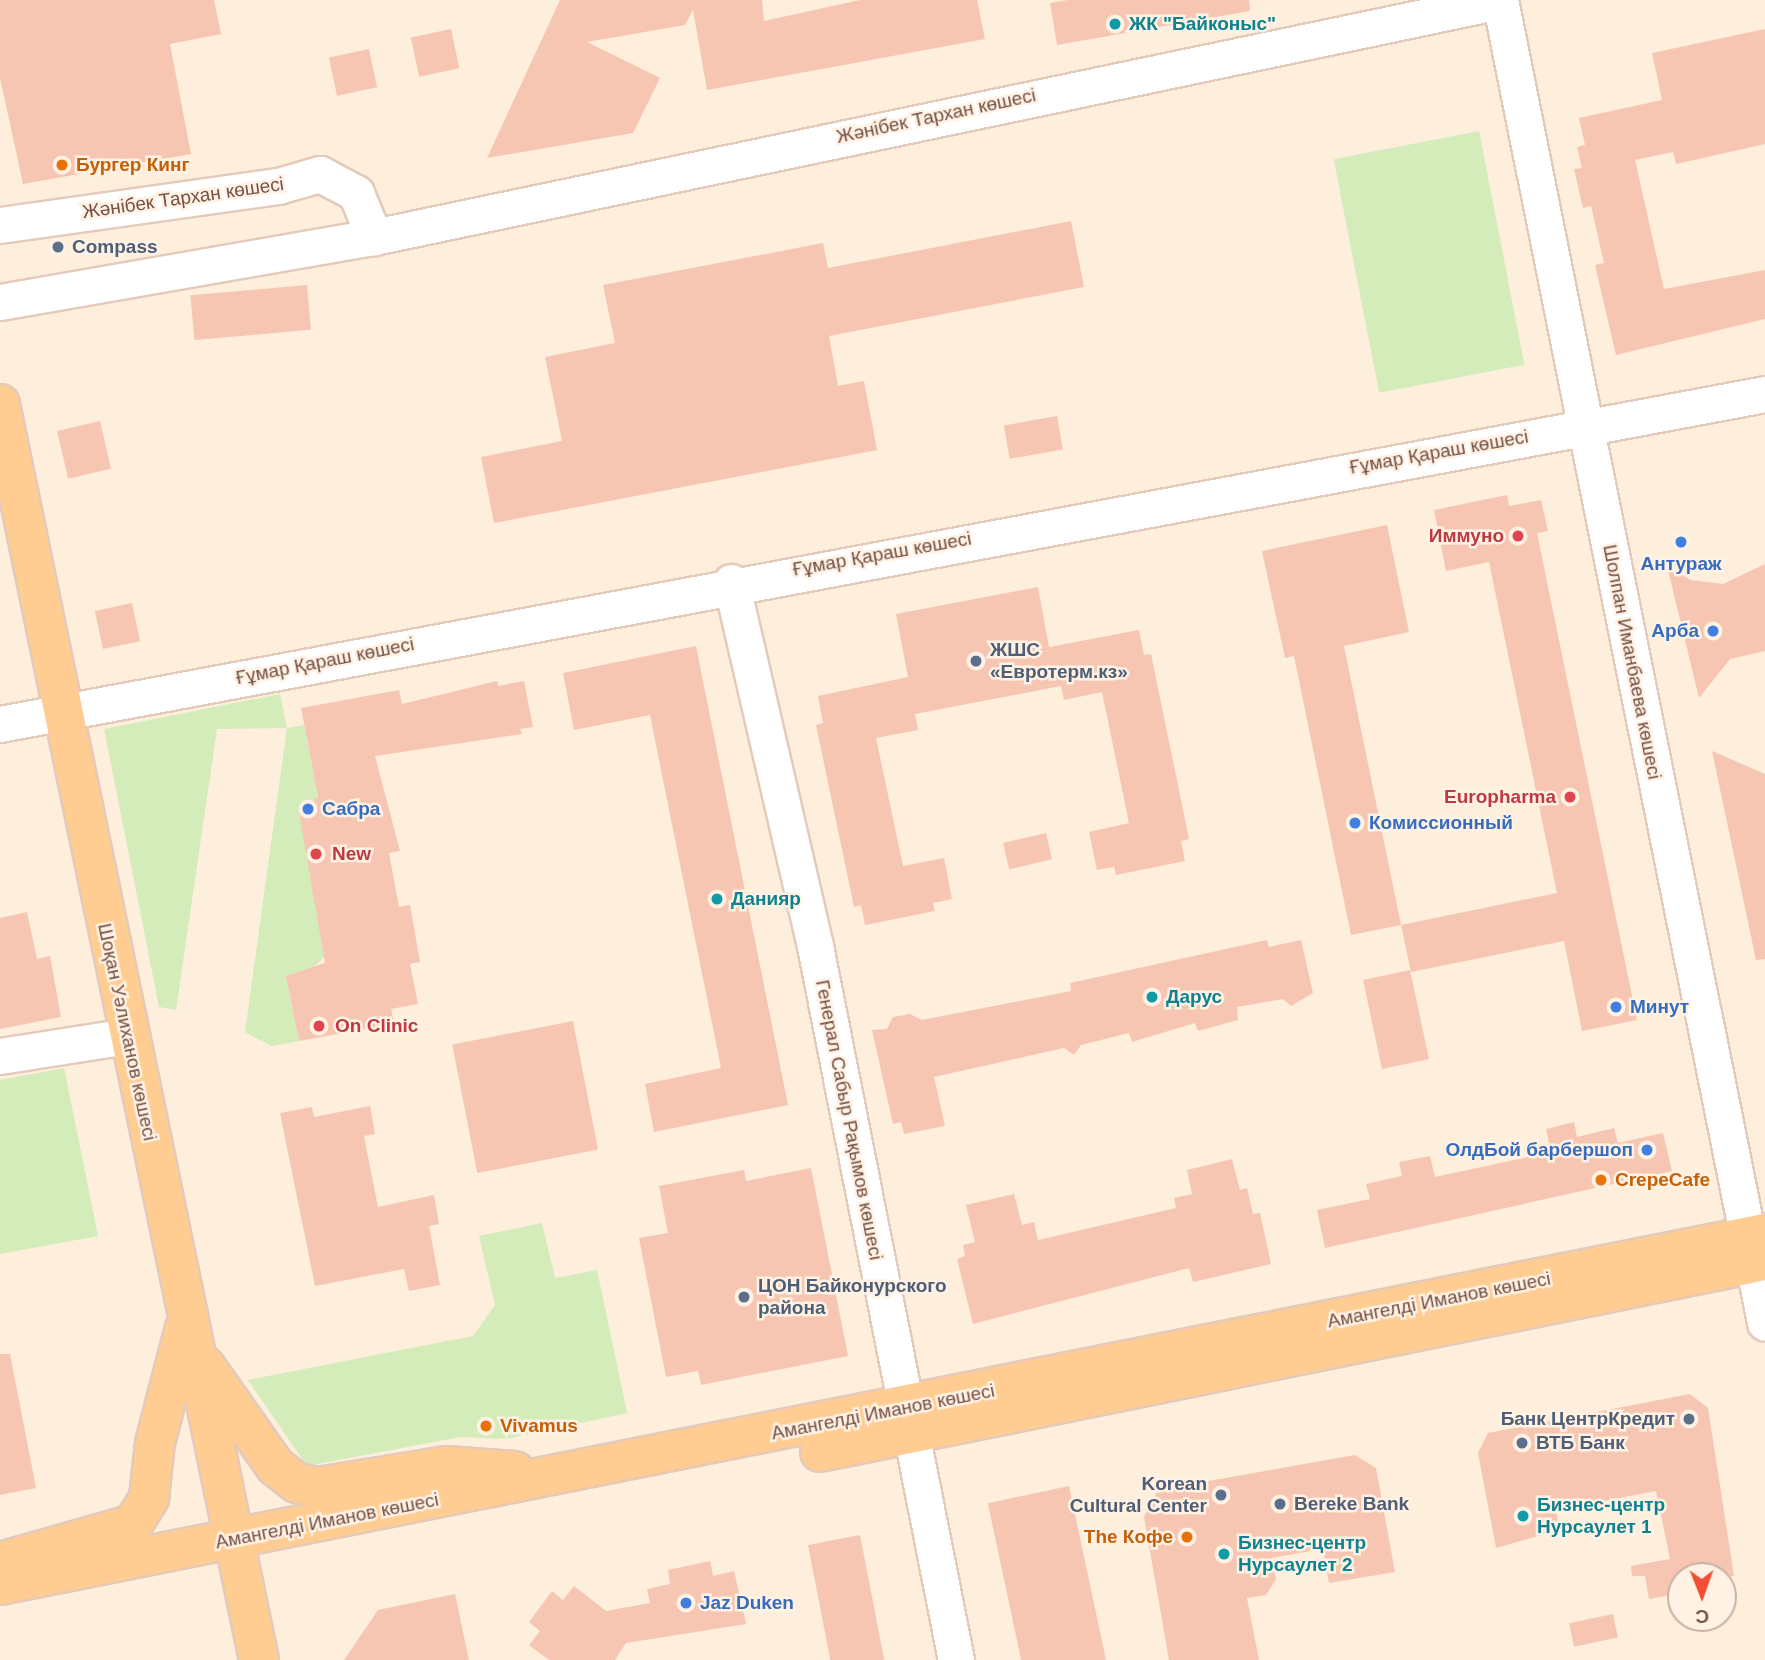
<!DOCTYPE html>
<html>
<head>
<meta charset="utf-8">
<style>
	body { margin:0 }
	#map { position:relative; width:1765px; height:1660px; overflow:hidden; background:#feeedc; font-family:Helvetica,sans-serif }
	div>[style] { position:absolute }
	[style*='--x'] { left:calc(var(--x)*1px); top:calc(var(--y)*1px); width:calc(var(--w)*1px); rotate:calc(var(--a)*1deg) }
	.green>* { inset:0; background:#d3ecba; transform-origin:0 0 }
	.building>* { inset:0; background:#f6c6b2; transform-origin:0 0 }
	.roads { filter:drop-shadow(2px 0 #e4cabb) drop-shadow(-2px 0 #e4cabb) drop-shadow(0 2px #e4cabb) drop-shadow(0 -2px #e4cabb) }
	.minor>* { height:35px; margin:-17.5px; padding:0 17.5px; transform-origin:17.5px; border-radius:17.5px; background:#fff }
	.major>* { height:38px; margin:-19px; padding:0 19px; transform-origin:19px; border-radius:19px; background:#ffcc92 }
	.dots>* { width:19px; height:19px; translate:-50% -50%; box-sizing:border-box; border:4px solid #fff2e4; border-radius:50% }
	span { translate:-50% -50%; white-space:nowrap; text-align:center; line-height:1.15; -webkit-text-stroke:5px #fff2e4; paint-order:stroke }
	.culture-label { font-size:19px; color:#0d838f; font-weight:700 }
	.left { translate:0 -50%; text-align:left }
	.street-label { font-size:19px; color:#755044 }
	.food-label { font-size:19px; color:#c56008; font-weight:700 }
	.right { translate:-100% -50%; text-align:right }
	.service-label { font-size:19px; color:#4e5e75; font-weight:700 }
	.health-label { font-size:19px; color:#be3a42; font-weight:700 }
	.shop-label { font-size:19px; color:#366cbe; font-weight:700 }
	.north { position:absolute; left:1667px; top:1562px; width:70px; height:70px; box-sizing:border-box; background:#fff2e4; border:2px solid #c8b1a4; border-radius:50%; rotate:179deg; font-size:19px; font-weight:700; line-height:28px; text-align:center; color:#755044 }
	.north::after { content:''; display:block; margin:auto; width:24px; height:32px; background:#f44d36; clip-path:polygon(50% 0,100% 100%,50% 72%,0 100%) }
</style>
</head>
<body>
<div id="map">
	<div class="green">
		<div style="left:1479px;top:131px;width:238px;height:148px;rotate:79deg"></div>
		<div style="clip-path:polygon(280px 694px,287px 728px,304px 725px,317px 792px,324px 957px,310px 971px,286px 976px,299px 1041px,272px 1046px,245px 1032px,287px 728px,217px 729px,176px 1010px,159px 1007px,104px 729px)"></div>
		<div style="clip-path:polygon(64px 1068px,98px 1236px,0 1254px,0 1080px)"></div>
		<div style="clip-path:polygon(542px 1223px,555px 1278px,597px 1270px,627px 1413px,507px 1439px,460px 1437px,307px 1466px,248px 1380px,473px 1336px,495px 1305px,479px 1236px)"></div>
	</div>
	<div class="building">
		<div style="clip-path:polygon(0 0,214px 0,221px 34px,170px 44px,191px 154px,23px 184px,0 78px)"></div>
		<div style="clip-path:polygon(560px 0,762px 0,764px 21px,860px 0,977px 0,985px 39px,707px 90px,693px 10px,685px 25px,587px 42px,660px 78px,633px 133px,487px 158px)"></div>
		<div style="clip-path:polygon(1068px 0,1249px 0,1250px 11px,1057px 45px,1050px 3px)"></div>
		<div style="left:451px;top:29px;width:40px;height:41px;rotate:78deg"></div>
		<div style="clip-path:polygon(1765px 29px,1765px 144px,1676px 164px,1673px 152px,1635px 160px,1664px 289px,1765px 270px,1765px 319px,1616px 355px,1595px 265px,1604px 263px,1591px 206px,1583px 208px,1574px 169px,1582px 168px,1577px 147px,1585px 145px,1579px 118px,1662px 100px,1652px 53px)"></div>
		<div style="left:369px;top:49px;width:39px;height:41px;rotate:78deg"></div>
		<div style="clip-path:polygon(1071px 221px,1084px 287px,829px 336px,838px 386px,864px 381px,877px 450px,494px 523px,481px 457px,562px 441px,545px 357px,615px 343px,603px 285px,823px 243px,828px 268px)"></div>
		<div style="left:307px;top:285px;width:45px;height:117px;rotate:85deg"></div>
		<div style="left:1057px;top:416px;width:34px;height:54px;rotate:80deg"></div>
		<div style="left:100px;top:421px;width:49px;height:44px;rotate:77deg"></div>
		<div style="clip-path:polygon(1507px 495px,1509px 506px,1541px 500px,1548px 531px,1537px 533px,1637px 1020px,1582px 1031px,1564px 941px,1411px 972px,1401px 925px,1557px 893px,1489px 562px,1446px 571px,1434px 510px)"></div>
		<div style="clip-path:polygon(1387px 525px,1409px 632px,1344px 646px,1401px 925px,1351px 935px,1294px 656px,1285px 658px,1262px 551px)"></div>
		<div style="clip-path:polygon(1765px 564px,1765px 651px,1730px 659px,1699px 698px,1667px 566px,1691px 580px,1723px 584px)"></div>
		<div style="clip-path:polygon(1038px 587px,1049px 647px,1139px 630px,1144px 655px,1151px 654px,1189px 839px,1181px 841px,1185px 861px,1116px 875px,1114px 867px,1097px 870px,1089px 832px,1129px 823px,1102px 692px,1064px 700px,1061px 686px,915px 714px,918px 730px,876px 738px,903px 866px,944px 858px,952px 899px,933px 903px,935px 911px,865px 925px,861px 905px,854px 907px,816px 725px,823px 723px,818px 696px,908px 677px,896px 614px)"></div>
		<div style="left:132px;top:603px;width:39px;height:38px;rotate:78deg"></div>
		<div style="clip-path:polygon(696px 646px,788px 1105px,654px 1132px,645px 1084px,721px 1068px,650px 715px,574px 730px,563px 673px)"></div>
		<div style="clip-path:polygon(497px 681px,498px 686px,524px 681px,533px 727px,520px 729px,522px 734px,375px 756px,400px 851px,389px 853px,399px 907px,410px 905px,420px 962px,410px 964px,418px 1004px,391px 1009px,394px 1024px,299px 1041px,286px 976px,325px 963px,299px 812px,318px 797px,301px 708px,399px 690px,402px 704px)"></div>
		<div style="clip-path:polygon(1712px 751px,1765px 774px,1765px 959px,1756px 960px)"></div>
		<div style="left:1046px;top:833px;width:27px;height:44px;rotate:77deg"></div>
		<div style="clip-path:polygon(27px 912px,37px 959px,50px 956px,61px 1017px,0 1029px,0 918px)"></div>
		<div style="clip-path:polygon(1267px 940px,1269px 947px,1301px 940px,1313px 993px,1291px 1006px,1283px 999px,1237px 1007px,1238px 1020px,1198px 1031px,1195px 1023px,1132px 1042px,1129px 1033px,1081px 1045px,1074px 1055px,1064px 1048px,934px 1077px,945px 1126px,904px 1134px,901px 1122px,893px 1124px,872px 1030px,887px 1029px,893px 1017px,910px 1014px,922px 1020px,1071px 991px,1070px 983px)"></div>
		<div style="left:1410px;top:970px;width:91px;height:48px;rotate:78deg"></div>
		<div style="left:573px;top:1021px;width:131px;height:123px;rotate:79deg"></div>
		<div style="clip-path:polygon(370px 1106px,375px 1134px,364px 1136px,378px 1207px,434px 1195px,439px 1224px,429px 1226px,440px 1285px,409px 1291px,404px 1269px,315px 1286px,280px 1113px,312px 1107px,314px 1117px)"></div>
		<div style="clip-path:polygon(1574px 1122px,1577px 1137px,1614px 1128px,1618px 1143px,1663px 1133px,1672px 1171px,1325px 1248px,1317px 1210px,1370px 1199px,1366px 1184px,1402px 1176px,1399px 1162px,1430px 1156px,1435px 1177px,1551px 1152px,1546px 1129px)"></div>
		<div style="clip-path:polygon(1232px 1159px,1240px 1190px,1247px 1188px,1253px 1214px,1260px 1213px,1271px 1264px,1193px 1282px,1189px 1268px,973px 1324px,957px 1259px,965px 1256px,963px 1245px,975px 1242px,966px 1205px,1014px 1194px,1022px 1225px,1034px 1222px,1038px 1240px,1176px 1208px,1174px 1198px,1192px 1194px,1187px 1170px)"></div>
		<div style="clip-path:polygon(811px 1168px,848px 1356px,701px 1385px,698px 1371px,666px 1377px,639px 1238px,668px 1233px,659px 1186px,744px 1170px,746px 1181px)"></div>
		<div style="clip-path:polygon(0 1354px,10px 1354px,36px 1488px,0 1495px)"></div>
		<div style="clip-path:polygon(1690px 1394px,1708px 1408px,1734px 1576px,1681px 1576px,1681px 1593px,1649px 1599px,1645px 1576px,1632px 1576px,1631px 1566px,1670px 1559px,1656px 1491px,1556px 1510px,1558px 1521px,1549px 1533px,1496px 1548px,1478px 1453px,1488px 1433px)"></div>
		<div style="clip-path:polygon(1355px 1455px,1376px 1468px,1395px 1572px,1329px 1583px,1323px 1549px,1271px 1558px,1276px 1579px,1266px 1595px,1247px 1598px,1259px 1660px,1169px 1660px,1144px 1517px,1158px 1490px)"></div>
		<div style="left:1069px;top:1486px;width:178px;height:83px;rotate:78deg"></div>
		<div style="left:860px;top:1535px;width:127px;height:53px;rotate:79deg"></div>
		<div style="clip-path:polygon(710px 1561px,713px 1576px,734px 1571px,746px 1624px,626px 1643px,615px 1660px,549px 1660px,529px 1645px,540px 1631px,529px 1622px,552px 1591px,563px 1600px,574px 1586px,606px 1611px,650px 1603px,647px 1589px,670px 1584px,668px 1570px)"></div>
		<div style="clip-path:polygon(455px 1594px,469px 1660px,344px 1660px,378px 1610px)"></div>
		<div style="left:1613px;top:1614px;width:24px;height:45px;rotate:78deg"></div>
	</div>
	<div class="roads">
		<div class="minor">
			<div style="--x:1500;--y:0;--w:1349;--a:78.67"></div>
			<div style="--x:0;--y:225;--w:281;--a:-8"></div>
			<div style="--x:278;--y:186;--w:44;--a:-15.9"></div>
			<div style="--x:320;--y:174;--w:41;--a:27.8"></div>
			<div style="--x:356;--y:193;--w:48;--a:67.8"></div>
			<div style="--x:0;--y:302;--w:380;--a:-9.9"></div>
			<div style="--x:374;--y:237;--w:1150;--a:-11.84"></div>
			<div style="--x:731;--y:582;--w:374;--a:77"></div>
			<div style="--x:815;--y:946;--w:728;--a:78.83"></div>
			<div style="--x:0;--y:724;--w:1796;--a:-10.59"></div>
			<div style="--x:0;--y:1056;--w:129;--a:-8.9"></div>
		</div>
		<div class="major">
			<div style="--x:0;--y:404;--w:1282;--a:78.35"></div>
			<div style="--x:205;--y:1366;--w:122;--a:55"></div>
			<div style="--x:275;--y:1466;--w:28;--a:38"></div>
			<div style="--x:297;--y:1483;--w:21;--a:11"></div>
			<div style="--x:318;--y:1487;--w:130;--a:-9.3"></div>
			<div style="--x:446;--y:1466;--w:69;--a:4.1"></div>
			<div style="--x:820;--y:1452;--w:964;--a:-11.43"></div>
			<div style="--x:0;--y:1562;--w:138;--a:-15.9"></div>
			<div style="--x:133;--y:1524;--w:31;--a:-58"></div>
			<div style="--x:149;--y:1498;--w:55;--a:-83.8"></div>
			<div style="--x:155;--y:1443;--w:119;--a:-75.4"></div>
			<div style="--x:0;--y:1585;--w:1800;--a:-11.28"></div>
		</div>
	</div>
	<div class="dots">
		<div style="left:1115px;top:24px;background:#0f9aa8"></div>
		<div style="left:62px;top:165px;background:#e8710a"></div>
		<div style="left:58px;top:247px;background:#5c6f8a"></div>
		<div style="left:1518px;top:536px;background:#e0444e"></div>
		<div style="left:1681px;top:542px;background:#3f7fe0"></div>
		<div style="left:1713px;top:631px;background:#3f7fe0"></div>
		<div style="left:976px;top:661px;background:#5c6f8a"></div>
		<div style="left:1570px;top:797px;background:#e0444e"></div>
		<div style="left:308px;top:809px;background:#3f7fe0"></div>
		<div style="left:1355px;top:823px;background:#3f7fe0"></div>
		<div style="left:316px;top:854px;background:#e0444e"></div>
		<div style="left:717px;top:899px;background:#0f9aa8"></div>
		<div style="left:1152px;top:997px;background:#0f9aa8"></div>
		<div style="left:1616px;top:1007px;background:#3f7fe0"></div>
		<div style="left:319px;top:1026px;background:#e0444e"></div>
		<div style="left:1647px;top:1150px;background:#3f7fe0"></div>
		<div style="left:1601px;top:1180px;background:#e8710a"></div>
		<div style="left:744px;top:1297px;background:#5c6f8a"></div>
		<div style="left:1689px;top:1419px;background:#5c6f8a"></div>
		<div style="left:486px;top:1426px;background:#e8710a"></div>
		<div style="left:1522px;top:1443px;background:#5c6f8a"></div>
		<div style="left:1221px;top:1495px;background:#5c6f8a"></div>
		<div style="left:1280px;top:1504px;background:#5c6f8a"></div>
		<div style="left:1523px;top:1516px;background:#0f9aa8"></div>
		<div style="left:1187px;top:1537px;background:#e8710a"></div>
		<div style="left:1224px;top:1554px;background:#0f9aa8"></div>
		<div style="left:686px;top:1603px;background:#3f7fe0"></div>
	</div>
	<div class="culture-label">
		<span class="left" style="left:1129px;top:24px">ЖК "Байконыс"</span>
		<span class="left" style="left:731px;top:899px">Данияр</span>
		<span class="left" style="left:1166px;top:997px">Дарус</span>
		<span class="left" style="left:1537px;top:1516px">Бизнес-центр<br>Нурсаулет 1</span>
		<span class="left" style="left:1238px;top:1554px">Бизнес-центр<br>Нурсаулет 2</span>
	</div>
	<div class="street-label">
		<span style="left:936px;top:116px;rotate:-12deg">Жәнібек Тархан көшесі</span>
		<span style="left:183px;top:198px;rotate:-8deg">Жәнібек Тархан көшесі</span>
		<span style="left:1439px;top:452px;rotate:-10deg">Ғұмар Қараш көшесі</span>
		<span style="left:882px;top:554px;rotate:-10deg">Ғұмар Қараш көшесі</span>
		<span style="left:325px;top:661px;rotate:-11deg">Ғұмар Қараш көшесі</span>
		<span style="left:1632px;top:662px;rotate:79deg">Шолпан Иманбаева көшесі</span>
		<span style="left:127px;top:1032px;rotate:78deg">Шоқан Уәлиханов көшесі</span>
		<span style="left:849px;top:1120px;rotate:79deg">Генерал Сабыр Рақымов көшесі</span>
		<span style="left:1439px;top:1300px;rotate:-11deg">Амангелді Иманов көшесі</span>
		<span style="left:883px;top:1412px;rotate:-11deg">Амангелді Иманов көшесі</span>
		<span style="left:327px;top:1521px;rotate:-11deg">Амангелді Иманов көшесі</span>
	</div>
	<div class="food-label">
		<span class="left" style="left:76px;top:165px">Бургер Кинг</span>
		<span class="left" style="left:1615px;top:1180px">CrepeCafe</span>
		<span class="left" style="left:500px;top:1426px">Vivamus</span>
		<span class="right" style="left:1173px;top:1537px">The Кофе</span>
	</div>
	<div class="service-label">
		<span class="left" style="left:72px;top:247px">Compass</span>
		<span class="left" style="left:990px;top:661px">ЖШС<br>«Евротерм.кз»</span>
		<span class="left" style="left:758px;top:1297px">ЦОН Байконурского<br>района</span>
		<span class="right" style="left:1675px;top:1419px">Банк ЦентрКредит</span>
		<span class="left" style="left:1536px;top:1443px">ВТБ Банк</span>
		<span class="right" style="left:1207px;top:1495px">Korean<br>Cultural Center</span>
		<span class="left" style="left:1294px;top:1504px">Bereke Bank</span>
	</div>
	<div class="health-label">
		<span class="right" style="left:1504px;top:536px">Иммуно</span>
		<span class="right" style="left:1556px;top:797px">Europharma</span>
		<span class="left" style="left:332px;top:854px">New</span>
		<span class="left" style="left:335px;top:1026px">On Clinic</span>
	</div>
	<div class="shop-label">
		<span style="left:1681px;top:564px">Антураж</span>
		<span class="right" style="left:1699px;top:631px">Арба</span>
		<span class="left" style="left:322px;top:809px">Сабра</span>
		<span class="left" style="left:1369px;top:823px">Комиссионный</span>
		<span class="left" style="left:1630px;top:1007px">Минут</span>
		<span class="right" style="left:1633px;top:1150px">ОлдБой барбершоп</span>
		<span class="left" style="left:700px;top:1603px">Jaz Duken</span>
	</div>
	<div class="north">С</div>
</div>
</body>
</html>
